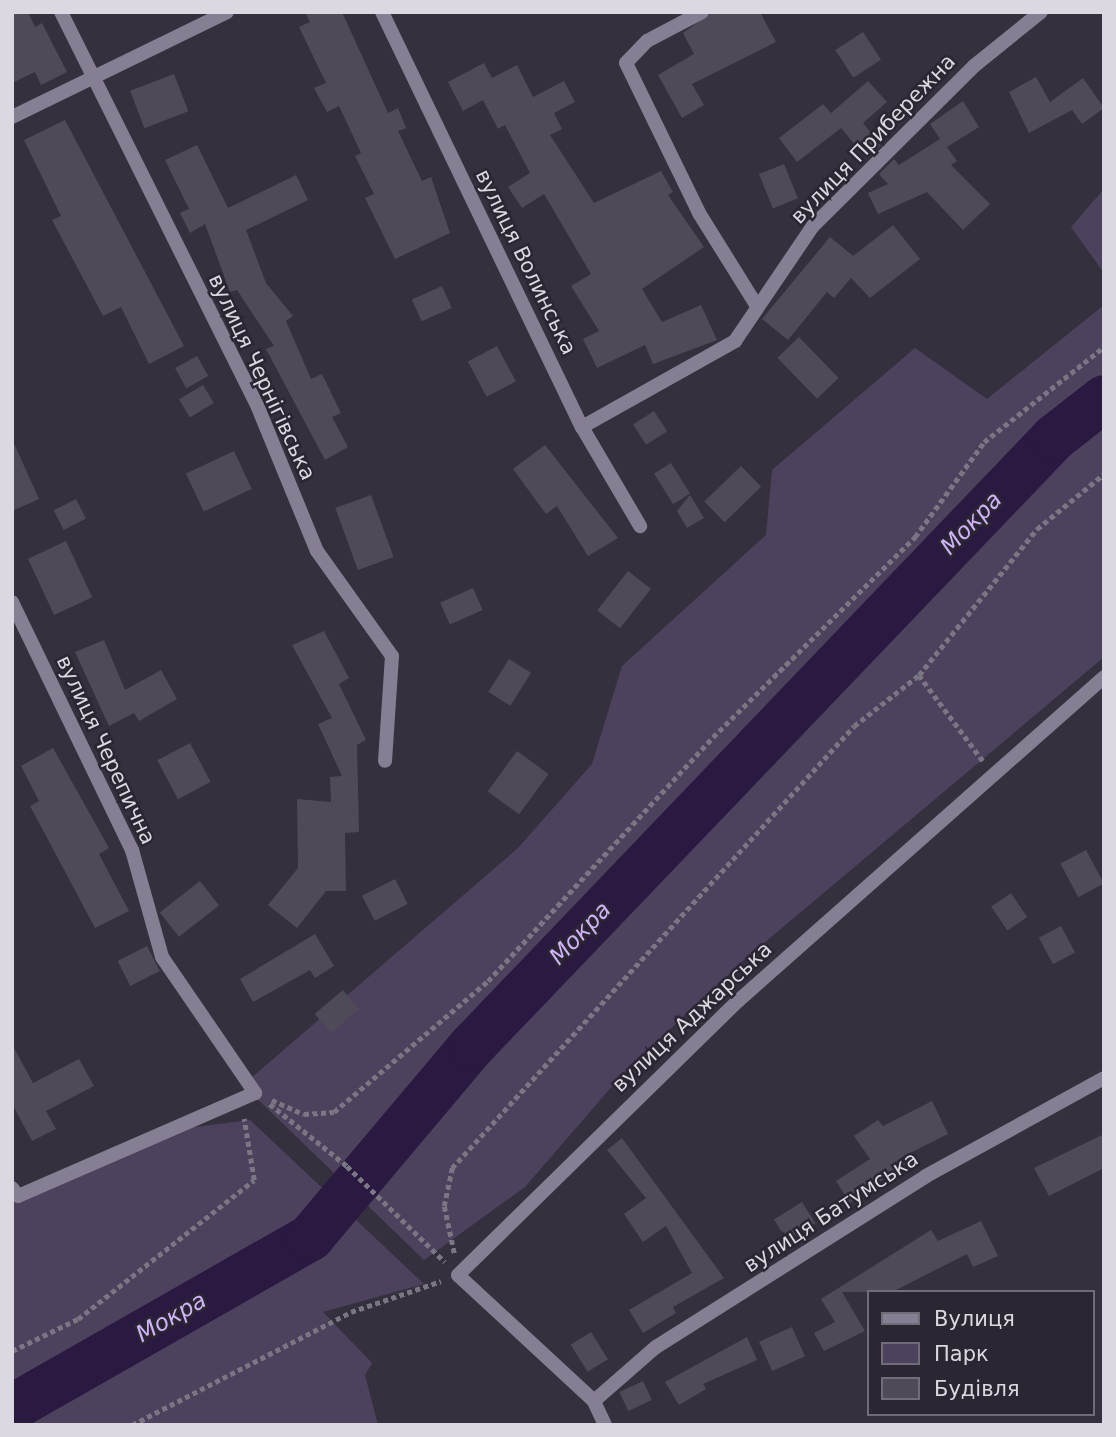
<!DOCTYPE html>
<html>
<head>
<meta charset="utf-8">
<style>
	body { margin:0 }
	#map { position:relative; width:1116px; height:1437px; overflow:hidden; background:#35303d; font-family:"DejaVu Sans",sans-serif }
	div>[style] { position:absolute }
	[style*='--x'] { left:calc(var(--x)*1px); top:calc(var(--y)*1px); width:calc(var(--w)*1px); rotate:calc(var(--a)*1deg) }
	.green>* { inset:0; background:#4d425d }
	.river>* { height:47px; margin:-23.5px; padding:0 23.5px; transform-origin:23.5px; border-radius:23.5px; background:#2a1940 }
	.building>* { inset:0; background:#4f4a57; transform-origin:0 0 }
	.path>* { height:4.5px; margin-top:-2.25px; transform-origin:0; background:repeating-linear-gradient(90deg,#7a7682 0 5px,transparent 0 8.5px) }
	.street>* { height:14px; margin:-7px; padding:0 7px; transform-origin:7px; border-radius:7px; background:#867e93 }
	span { translate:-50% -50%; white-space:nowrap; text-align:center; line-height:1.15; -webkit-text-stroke:5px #2b2632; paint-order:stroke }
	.street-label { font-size:21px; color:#dbd8e1 }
	.water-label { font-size:23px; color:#cfb3f9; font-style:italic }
	.frame { position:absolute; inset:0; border:14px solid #dbd8e1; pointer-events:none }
	.legend { position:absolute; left:867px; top:1290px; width:228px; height:126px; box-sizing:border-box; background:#2b2632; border:2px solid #716d78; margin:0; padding:9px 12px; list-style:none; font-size:21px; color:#dbd8e1 }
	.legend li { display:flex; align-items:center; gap:14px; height:35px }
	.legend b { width:35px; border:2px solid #716d78 }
</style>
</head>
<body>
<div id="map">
	<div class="green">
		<div style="clip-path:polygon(1104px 189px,1104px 273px,1071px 227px)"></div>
		<div style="clip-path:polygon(1104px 305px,1104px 657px,744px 960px,627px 1069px,525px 1187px,424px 1260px,243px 1085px,518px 848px,592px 764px,622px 666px,766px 535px,772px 470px,915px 348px,987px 399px)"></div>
		<div style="clip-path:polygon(250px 1120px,424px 1284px,323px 1312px,372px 1363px,365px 1375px,378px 1425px,12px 1425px,12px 1203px,70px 1171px,187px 1128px)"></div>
	</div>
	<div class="river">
		<div style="--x:12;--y:1407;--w:343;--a:-29.7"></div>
		<div style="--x:310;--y:1237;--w:250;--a:-49.9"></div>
		<div style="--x:471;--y:1046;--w:843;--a:-46.25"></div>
		<div style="--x:1054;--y:437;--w:63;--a:-38"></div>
	</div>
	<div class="building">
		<div style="clip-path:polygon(12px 12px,28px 12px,35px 27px,42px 23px,67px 72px,41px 85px,35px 72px,12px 83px)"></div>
		<div style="clip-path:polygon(305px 12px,342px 12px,388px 113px,398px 108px,406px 128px,398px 131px,422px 181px,431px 177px,450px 233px,395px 259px,365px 198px,374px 194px,355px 156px,361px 153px,339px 106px,327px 112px,314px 88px,326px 83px,299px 27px,310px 22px)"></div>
		<div style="clip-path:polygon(712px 12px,760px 12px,776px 42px,692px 84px,704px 105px,682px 118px,658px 75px,694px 54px,683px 33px)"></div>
		<div style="left:863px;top:32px;width:33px;height:33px;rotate:57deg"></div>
		<div style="clip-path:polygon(484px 63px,492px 78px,517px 65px,533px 97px,564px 81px,575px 102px,554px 113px,562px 129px,550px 135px,594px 203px,661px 171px,673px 192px,668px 195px,704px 247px,642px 289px,662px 322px,701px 305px,717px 340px,653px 364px,645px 345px,597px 368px,583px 339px,599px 331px,571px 286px,591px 274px,544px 194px,522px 208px,508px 187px,530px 173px,505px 125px,498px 129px,483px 100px,463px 111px,448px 82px)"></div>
		<div style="left:174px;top:74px;width:40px;height:47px;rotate:69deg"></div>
		<div style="clip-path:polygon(1036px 77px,1050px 102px,1083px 78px,1104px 108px,1082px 124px,1072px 110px,1029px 133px,1009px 92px)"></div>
		<div style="clip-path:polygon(868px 81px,887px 102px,863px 123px,881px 145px,867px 159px,841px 128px,797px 162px,779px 138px,823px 104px,831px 113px)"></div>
		<div style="clip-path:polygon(963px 101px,979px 127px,947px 147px,957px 161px,951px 165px,990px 204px,963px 230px,927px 192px,878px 214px,868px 193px,888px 184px,879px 174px,894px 159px,899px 165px,940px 139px,930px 124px)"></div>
		<div style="clip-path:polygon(65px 120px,184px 346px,149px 364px,121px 307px,103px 316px,52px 220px,61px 216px,24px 140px)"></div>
		<div style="clip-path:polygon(197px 145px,228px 208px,296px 175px,308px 200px,246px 230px,266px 283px,293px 316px,286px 321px,311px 379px,322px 374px,341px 413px,332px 417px,348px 447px,325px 460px,266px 349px,274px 346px,237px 290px,230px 292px,205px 224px,190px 233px,180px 213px,189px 209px,165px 160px)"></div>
		<div style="left:784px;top:164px;width:37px;height:27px;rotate:68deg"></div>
		<div style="clip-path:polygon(893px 225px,920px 259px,870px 298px,851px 278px,834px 298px,827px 292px,788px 340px,762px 319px,830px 237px,853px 256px)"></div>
		<div style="left:442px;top:286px;width:24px;height:33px;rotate:66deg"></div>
		<div style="left:799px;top:337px;width:57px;height:30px;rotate:46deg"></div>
		<div style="left:497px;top:346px;width:40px;height:33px;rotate:62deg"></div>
		<div style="left:197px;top:356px;width:23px;height:25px;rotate:61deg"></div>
		<div style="left:203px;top:385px;width:21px;height:28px;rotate:59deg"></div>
		<div style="left:654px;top:411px;width:24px;height:25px;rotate:57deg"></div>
		<div style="clip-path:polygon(12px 439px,39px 499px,12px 511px)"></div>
		<div style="clip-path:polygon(545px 445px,618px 538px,588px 556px,557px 506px,546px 514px,513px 469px)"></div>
		<div style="left:234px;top:451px;width:42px;height:53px;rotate:65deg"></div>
		<div style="left:671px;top:463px;width:36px;height:20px;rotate:58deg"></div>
		<div style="left:741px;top:466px;width:29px;height:51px;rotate:46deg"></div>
		<div style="left:371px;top:495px;width:66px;height:38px;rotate:70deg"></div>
		<div style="clip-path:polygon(690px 495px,704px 518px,687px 528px,677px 511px)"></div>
		<div style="left:76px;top:499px;width:22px;height:25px;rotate:63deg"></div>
		<div style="left:66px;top:541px;width:62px;height:42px;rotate:65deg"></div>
		<div style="left:628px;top:571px;width:29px;height:50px;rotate:38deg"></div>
		<div style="left:473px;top:588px;width:24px;height:36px;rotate:66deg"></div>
		<div style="clip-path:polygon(324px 631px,349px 678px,339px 684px,366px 740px,357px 745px,359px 832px,345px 833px,346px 891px,326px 891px,297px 928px,268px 905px,298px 868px,297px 799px,331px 802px,330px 777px,342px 776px,318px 724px,332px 718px,292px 645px)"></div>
		<div style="clip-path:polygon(104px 640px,125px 690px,161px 670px,177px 699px,139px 721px,134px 713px,109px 726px,75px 652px)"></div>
		<div style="left:509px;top:659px;width:26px;height:39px;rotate:32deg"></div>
		<div style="left:190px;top:743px;width:44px;height:37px;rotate:62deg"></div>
		<div style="clip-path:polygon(53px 748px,109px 848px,99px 854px,129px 911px,95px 928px,30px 806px,39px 801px,21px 766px)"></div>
		<div style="left:517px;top:751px;width:39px;height:50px;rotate:36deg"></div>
		<div style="left:1086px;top:850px;width:38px;height:29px;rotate:62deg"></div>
		<div style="left:395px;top:879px;width:28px;height:37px;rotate:63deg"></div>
		<div style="left:200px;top:881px;width:31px;height:51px;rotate:52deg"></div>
		<div style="left:1011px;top:893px;width:29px;height:24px;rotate:56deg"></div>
		<div style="left:1061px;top:926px;width:30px;height:25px;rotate:62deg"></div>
		<div style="clip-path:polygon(315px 934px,334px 966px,315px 978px,310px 970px,253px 1002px,240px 979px)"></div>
		<div style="left:147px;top:946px;width:28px;height:33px;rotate:63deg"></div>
		<div style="left:343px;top:990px;width:25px;height:37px;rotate:50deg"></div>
		<div style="clip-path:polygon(12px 1044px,33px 1083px,79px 1059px,94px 1086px,46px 1111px,56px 1129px,32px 1141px,12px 1104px)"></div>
		<div style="clip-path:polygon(932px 1101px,948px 1134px,904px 1156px,907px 1162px,850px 1203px,836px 1181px,870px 1159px,854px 1136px,878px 1120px,883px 1126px)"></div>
		<div style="clip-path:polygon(1104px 1134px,1104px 1168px,1049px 1196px,1034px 1168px)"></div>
		<div style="clip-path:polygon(622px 1138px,724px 1278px,673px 1307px,676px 1313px,643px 1333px,629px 1310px,692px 1273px,666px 1226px,643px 1242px,624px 1214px,646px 1198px,607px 1150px)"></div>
		<div style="left:802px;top:1202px;width:25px;height:33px;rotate:58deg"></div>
		<div style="clip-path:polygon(981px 1221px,998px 1256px,973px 1267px,967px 1254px,892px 1292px,842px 1292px,865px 1331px,824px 1351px,814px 1333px,835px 1322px,821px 1299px,931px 1230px,938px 1241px)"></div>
		<div style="left:792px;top:1327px;width:32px;height:36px;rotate:66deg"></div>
		<div style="left:591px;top:1332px;width:32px;height:24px;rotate:58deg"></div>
		<div style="clip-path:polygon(747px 1337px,757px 1360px,703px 1384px,706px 1389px,679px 1405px,665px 1382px)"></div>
		<div style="left:643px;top:1381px;width:21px;height:26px;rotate:65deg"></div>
	</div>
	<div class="path">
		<div style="--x:919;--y:675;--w:107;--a:53.3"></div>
		<div style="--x:272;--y:1100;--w:35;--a:24"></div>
		<div style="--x:304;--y:1114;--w:30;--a:-4"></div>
		<div style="--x:334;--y:1112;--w:202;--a:-40.4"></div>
		<div style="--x:488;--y:981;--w:340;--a:-47.3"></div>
		<div style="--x:719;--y:731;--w:276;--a:-44.7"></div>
		<div style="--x:915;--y:537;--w:117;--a:-54"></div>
		<div style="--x:984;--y:442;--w:153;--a:-38.4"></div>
		<div style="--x:270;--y:1104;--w:99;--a:38.8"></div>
		<div style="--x:347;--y:1166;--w:137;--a:44.4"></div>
		<div style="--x:454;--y:1253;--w:48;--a:-102"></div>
		<div style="--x:444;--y:1206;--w:39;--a:-78"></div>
		<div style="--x:452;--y:1168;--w:597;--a:-47.71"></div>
		<div style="--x:854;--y:726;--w:83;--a:-38.1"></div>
		<div style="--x:919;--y:675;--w:188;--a:-51.1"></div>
		<div style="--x:1037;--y:529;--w:87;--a:-39.4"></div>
		<div style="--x:12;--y:1351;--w:73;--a:-25.9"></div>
		<div style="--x:78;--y:1319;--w:224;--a:-38.3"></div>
		<div style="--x:254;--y:1180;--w:62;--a:-99.3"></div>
		<div style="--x:132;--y:1425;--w:246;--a:-27.3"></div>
		<div style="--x:351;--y:1312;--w:95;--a:-19"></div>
	</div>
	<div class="street">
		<div style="--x:61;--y:12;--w:439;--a:63.5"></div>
		<div style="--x:257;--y:405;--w:158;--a:67.7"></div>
		<div style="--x:317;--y:551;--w:129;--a:54.5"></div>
		<div style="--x:392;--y:656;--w:105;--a:93.8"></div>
		<div style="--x:382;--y:12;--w:461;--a:64.3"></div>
		<div style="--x:582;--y:427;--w:115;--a:59.6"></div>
		<div style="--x:702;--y:12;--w:62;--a:152.2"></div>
		<div style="--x:647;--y:41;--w:30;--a:134"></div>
		<div style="--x:626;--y:63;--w:167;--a:64"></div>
		<div style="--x:699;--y:213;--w:110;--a:58.1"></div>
		<div style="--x:12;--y:117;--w:239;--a:-26"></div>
		<div style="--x:582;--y:427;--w:176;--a:-29.3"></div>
		<div style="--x:735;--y:341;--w:139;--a:-55.9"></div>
		<div style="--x:813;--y:226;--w:227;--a:-44.8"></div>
		<div style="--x:974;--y:66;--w:86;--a:-38.9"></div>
		<div style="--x:12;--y:602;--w:276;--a:64.2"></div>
		<div style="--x:132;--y:850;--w:111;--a:74.3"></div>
		<div style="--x:162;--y:957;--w:165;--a:55.6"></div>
		<div style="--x:255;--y:1093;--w:258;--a:156.5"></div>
		<div style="--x:18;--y:1196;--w:10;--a:-127"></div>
		<div style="--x:594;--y:1401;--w:82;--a:-41.1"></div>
		<div style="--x:656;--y:1347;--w:320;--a:-32.3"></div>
		<div style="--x:926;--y:1176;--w:203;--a:-28.8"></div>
		<div style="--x:605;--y:1425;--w:26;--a:-115"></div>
		<div style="--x:594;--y:1401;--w:185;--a:-137.2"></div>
		<div style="--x:458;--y:1275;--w:392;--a:-44.4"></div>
		<div style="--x:738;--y:1001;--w:489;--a:-41.5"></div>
	</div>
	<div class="street-label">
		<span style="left:873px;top:139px;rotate:-46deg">вулиця Прибережна</span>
		<span style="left:526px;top:262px;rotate:64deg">вулиця Волинська</span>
		<span style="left:262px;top:377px;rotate:65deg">вулиця Чернігівська</span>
		<span style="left:106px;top:750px;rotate:65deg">вулиця Черепична</span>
		<span style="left:692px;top:1017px;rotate:-43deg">вулиця Аджарська</span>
		<span style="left:831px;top:1212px;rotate:-33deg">вулиця Батумська</span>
	</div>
	<div class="water-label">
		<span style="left:971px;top:523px;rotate:-46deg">Мокра</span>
		<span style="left:580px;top:933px;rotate:-46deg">Мокра</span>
		<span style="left:171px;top:1317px;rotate:-30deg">Мокра</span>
	</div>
	<div class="frame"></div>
	<ul class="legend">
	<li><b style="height:9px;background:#867e93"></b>Вулиця</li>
	<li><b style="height:19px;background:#4d425d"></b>Парк</li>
	<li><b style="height:19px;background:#4f4a57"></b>Будівля</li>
	</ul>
</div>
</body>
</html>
